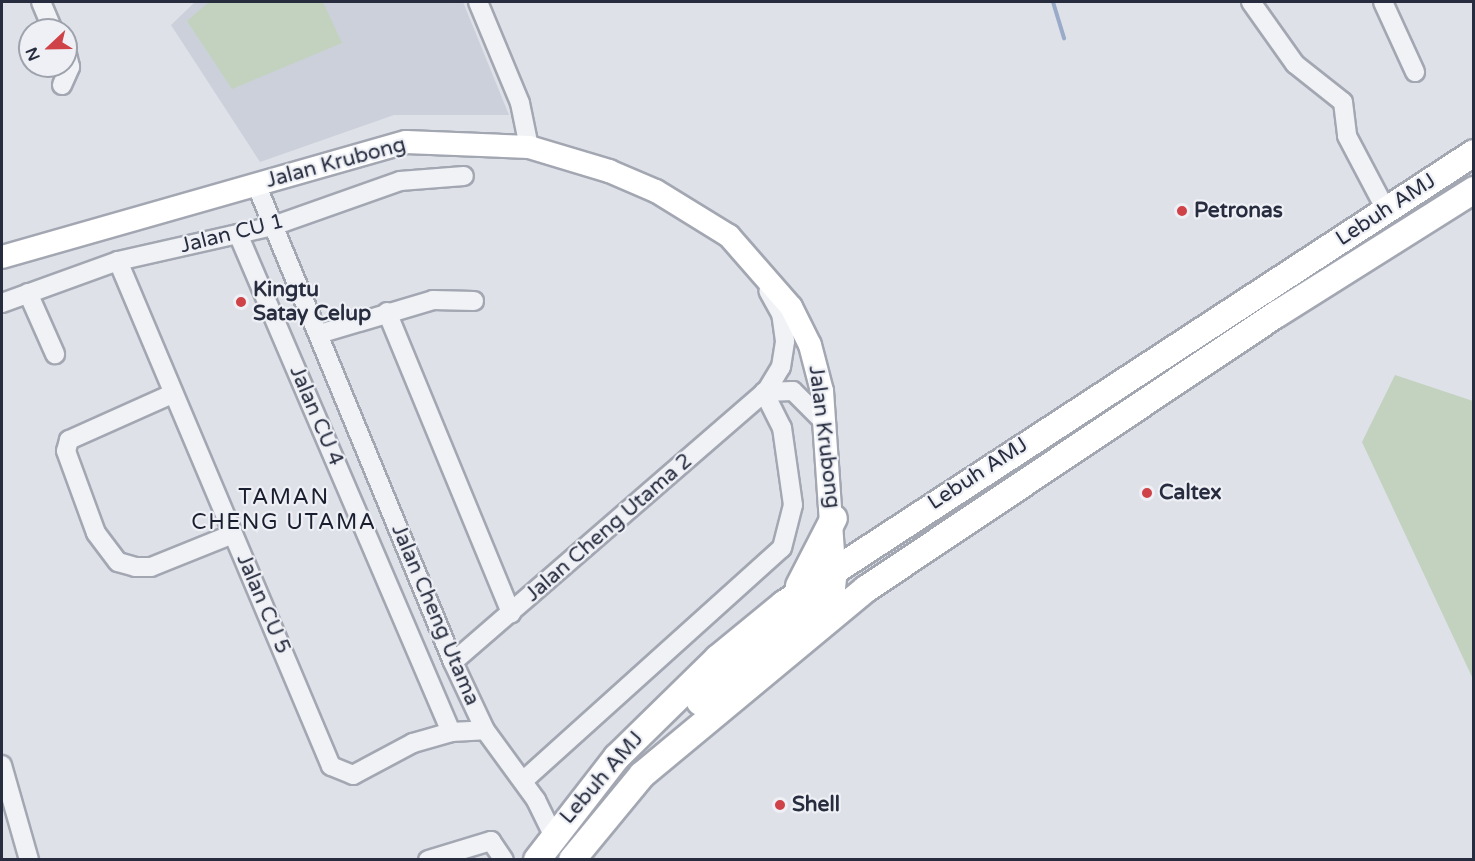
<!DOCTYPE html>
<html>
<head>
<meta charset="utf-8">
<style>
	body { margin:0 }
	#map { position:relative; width:1475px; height:861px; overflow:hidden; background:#dee1e8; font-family:"Varela Round",sans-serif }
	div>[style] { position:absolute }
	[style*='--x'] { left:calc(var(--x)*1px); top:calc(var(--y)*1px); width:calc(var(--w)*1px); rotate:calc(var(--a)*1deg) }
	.built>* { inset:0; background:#ccd0da }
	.green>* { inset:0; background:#c2d2bf }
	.stream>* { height:4px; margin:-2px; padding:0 2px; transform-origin:2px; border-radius:2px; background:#99abc8 }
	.roads { filter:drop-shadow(2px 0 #a3a7b2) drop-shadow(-2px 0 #a3a7b2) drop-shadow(0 2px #a3a7b2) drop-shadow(0 -2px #a3a7b2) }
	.minor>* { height:18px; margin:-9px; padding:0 9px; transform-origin:9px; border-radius:9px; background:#f1f2f6 }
	.major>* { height:22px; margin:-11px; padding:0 11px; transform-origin:11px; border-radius:11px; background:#fff }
	.highway>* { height:26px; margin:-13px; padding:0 13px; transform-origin:13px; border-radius:13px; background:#fff }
	.dots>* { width:16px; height:16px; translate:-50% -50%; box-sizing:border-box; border:3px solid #eef0f5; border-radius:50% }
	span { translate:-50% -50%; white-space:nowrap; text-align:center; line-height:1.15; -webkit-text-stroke:4.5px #eef0f5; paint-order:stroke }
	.street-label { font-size:21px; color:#272d3f }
	.poi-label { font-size:21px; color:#272d3f; font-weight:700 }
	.left { translate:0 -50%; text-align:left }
	.neighbourhood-label { font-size:22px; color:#1a1f2f; letter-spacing:1.5px }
	.frame { position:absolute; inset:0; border:3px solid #272d3f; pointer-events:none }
	.north { position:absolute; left:18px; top:18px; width:60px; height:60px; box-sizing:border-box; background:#eef0f5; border:2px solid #9ea2ac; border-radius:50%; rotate:248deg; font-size:16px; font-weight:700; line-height:24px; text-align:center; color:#272d3f }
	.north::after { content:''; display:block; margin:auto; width:21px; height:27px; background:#ce4248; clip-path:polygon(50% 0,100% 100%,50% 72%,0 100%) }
</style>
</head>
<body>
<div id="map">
	<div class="built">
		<div style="clip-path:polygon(195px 2px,463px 2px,509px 115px,394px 115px,260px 162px,171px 25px)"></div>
	</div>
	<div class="green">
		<div style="clip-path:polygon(209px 2px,323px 2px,342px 43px,232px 89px,187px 21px)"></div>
		<div style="clip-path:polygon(1395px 375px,1473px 401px,1473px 679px,1362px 442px)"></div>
	</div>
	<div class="stream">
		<div style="--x:1053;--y:2;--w:38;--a:73"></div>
	</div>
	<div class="roads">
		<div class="minor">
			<div style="--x:41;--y:2;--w:30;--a:67"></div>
			<div style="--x:478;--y:2;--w:109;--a:67.4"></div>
			<div style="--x:520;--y:103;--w:45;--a:78.4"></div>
			<div style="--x:1251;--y:2;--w:76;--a:54.6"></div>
			<div style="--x:1295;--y:64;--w:61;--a:38.4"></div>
			<div style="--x:1343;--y:102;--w:34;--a:83"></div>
			<div style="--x:1347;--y:136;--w:84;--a:62.2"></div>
			<div style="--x:1383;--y:2;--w:77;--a:65.4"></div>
			<div style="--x:62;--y:85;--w:20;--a:-66"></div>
			<div style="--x:70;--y:67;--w:17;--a:-103"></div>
			<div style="--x:256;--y:184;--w:517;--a:67.6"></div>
			<div style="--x:453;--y:662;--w:75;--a:64.8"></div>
			<div style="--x:485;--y:730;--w:87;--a:53.9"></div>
			<div style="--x:536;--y:800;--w:39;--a:64"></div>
			<div style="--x:238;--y:234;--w:542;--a:66.84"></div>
			<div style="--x:118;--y:261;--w:548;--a:67.13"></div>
			<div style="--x:331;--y:766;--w:24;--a:22"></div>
			<div style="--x:353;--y:775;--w:68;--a:-28.1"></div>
			<div style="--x:413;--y:743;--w:40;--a:-16"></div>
			<div style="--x:451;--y:732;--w:34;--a:-3"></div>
			<div style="--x:28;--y:293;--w:67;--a:66.1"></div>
			<div style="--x:2;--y:303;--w:123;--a:-19.9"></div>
			<div style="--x:118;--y:261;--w:159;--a:-12.7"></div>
			<div style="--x:273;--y:226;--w:135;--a:-19.5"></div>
			<div style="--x:400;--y:181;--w:64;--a:-4.5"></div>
			<div style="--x:387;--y:312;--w:326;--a:67.6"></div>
			<div style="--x:319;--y:334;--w:119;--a:-16.6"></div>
			<div style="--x:433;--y:300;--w:41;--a:1.4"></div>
			<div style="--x:764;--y:392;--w:29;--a:-2"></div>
			<div style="--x:793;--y:391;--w:47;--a:45"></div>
			<div style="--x:172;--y:394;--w:113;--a:155.9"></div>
			<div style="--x:69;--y:440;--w:11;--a:105"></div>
			<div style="--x:66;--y:451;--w:87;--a:69.9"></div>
			<div style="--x:96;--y:533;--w:36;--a:53"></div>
			<div style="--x:118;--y:562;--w:18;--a:16"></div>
			<div style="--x:135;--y:567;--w:16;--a:0"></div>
			<div style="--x:151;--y:567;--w:88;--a:-21.9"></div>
			<div style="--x:453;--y:662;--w:415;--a:-40.9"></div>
			<div style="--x:767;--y:390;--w:27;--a:-59"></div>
			<div style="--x:781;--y:367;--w:26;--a:-81"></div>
			<div style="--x:785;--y:341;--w:27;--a:-98"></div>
			<div style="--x:781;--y:314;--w:26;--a:-119"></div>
			<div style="--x:2;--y:765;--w:99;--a:74.1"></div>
			<div style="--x:523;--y:781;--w:348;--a:-42"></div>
			<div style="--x:782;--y:548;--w:44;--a:-75.7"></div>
			<div style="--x:793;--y:505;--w:78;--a:-98.1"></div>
			<div style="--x:782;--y:428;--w:40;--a:-116.6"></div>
			<div style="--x:428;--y:860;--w:66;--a:-16.8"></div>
			<div style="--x:491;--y:841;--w:23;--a:56"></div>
		</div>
		<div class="major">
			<div style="--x:2;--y:257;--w:420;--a:-15.9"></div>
			<div style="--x:406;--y:142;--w:123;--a:2.3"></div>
			<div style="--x:529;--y:147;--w:84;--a:16.7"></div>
			<div style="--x:609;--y:171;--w:51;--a:23.1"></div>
			<div style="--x:656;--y:191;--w:86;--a:31.7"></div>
			<div style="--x:729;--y:236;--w:94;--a:48.9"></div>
			<div style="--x:791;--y:307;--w:42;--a:63.4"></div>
			<div style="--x:810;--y:345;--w:48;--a:75.4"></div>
			<div style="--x:822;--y:391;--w:177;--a:86.1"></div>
		</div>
		<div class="highway">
			<div style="--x:799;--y:586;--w:76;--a:-62.8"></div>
			<div style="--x:700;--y:702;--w:156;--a:-39.5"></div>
			<div style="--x:820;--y:603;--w:19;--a:-51"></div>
			<div style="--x:832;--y:588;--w:20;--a:-84"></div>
			<div style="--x:537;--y:860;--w:130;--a:-52.2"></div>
			<div style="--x:617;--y:757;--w:141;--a:-44.4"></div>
			<div style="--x:718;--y:658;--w:85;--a:-39.3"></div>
			<div style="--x:784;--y:604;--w:824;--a:-33.17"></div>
			<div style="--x:572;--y:860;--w:110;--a:-50.5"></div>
			<div style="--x:642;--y:775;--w:291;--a:-39.7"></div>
			<div style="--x:866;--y:589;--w:495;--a:-33.8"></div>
			<div style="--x:1277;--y:314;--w:233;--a:-32.2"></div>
		</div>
	</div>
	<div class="dots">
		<div style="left:1182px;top:211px;background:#ce4248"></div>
		<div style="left:241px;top:302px;background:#ce4248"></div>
		<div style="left:1147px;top:493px;background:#ce4248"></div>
		<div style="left:780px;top:805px;background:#ce4248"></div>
	</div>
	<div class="street-label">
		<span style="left:336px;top:163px;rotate:-15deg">Jalan Krubong</span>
		<span style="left:1386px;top:210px;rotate:-33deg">Lebuh AMJ</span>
		<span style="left:232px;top:234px;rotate:-14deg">Jalan CU 1</span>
		<span style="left:316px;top:416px;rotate:67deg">Jalan CU 4</span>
		<span style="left:824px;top:437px;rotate:83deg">Jalan Krubong</span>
		<span style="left:978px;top:474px;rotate:-33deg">Lebuh AMJ</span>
		<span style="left:609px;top:528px;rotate:-41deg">Jalan Cheng Utama 2</span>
		<span style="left:263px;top:604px;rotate:67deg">Jalan CU 5</span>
		<span style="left:435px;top:615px;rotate:67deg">Jalan Cheng Utama</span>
		<span style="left:602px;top:778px;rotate:-49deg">Lebuh AMJ</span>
	</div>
	<div class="poi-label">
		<span class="left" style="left:1194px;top:211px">Petronas</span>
		<span class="left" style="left:253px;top:302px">Kingtu<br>Satay Celup</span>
		<span class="left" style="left:1159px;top:493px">Caltex</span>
		<span class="left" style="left:792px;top:805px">Shell</span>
	</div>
	<div class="neighbourhood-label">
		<span style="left:284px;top:510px">TAMAN<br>CHENG UTAMA</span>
	</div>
	<div class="frame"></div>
	<div class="north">N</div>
</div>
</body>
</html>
